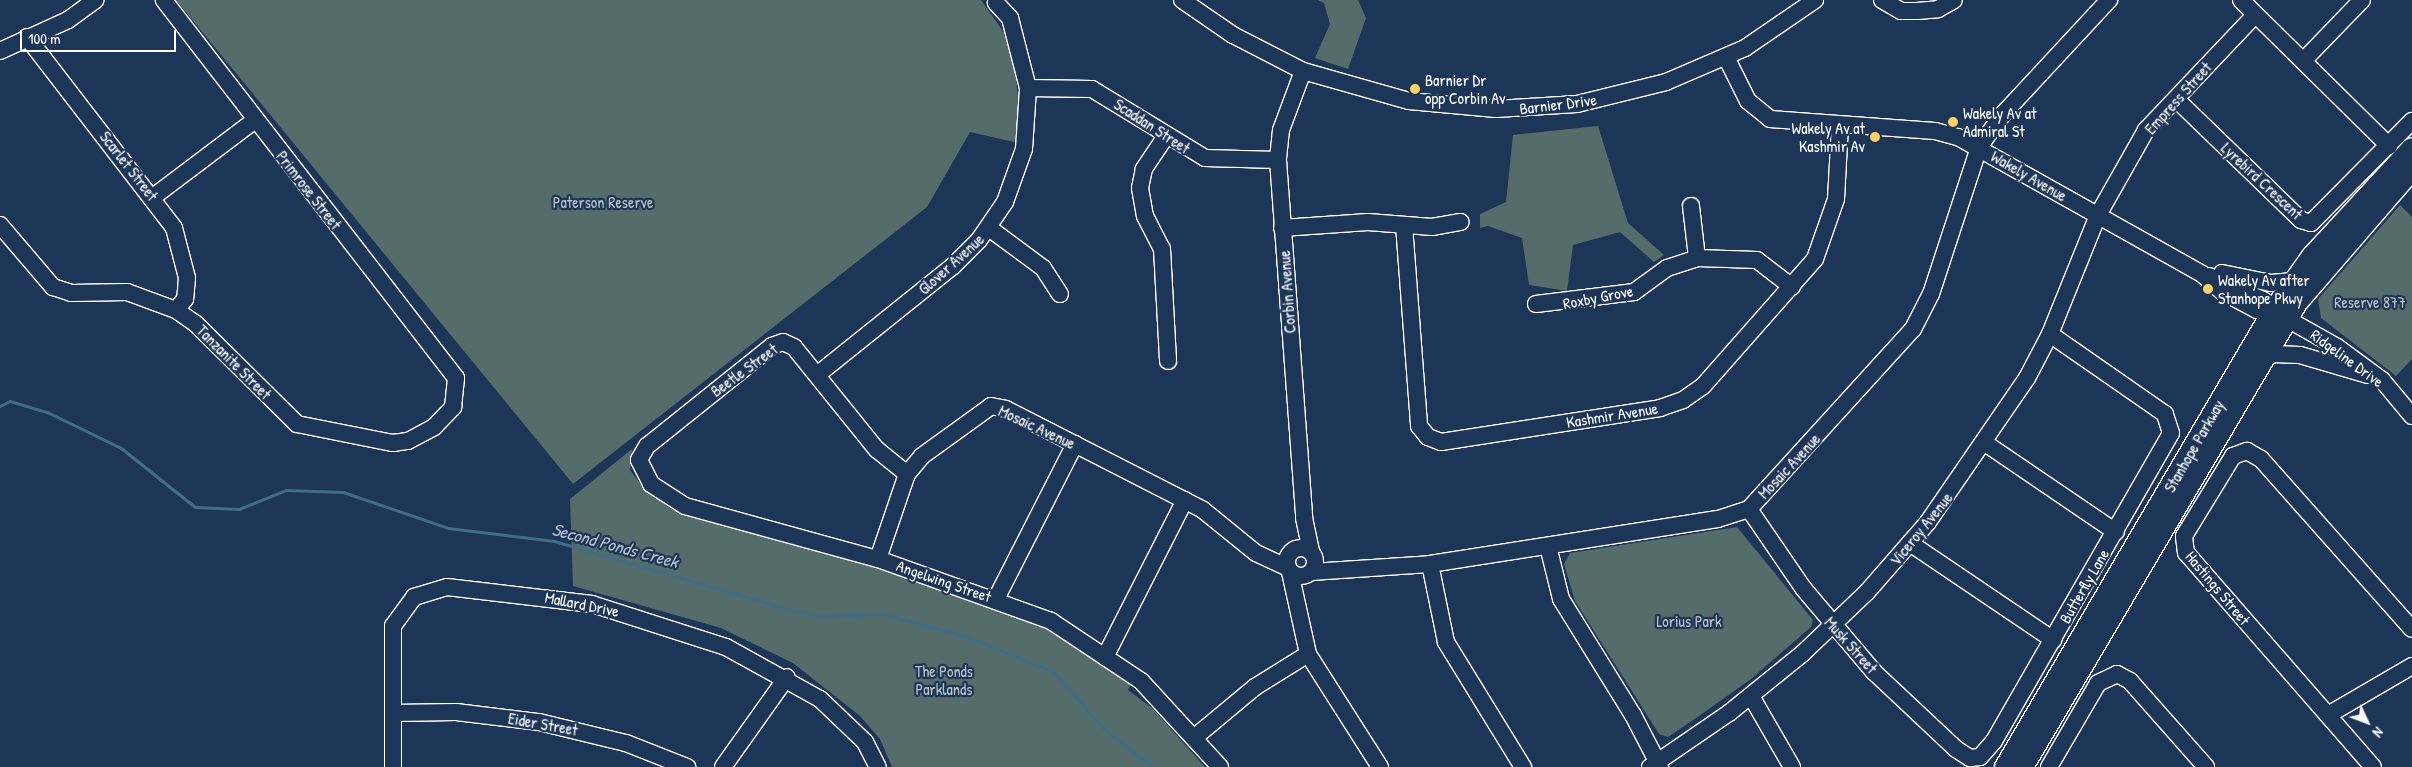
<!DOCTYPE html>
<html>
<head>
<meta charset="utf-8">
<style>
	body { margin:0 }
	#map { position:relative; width:2412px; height:767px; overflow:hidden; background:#1d3557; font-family:"Patrick Hand",sans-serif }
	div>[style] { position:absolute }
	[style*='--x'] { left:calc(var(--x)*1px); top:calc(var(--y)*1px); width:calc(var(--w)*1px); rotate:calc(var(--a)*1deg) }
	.green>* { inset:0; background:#556d6a }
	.stream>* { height:3px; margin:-1.5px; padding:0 1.5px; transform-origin:1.5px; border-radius:1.5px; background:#426d89 }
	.roads { filter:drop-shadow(1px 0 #fff) drop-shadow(-1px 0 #fff) drop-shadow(0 1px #fff) drop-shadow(0 -1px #fff) }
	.minor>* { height:16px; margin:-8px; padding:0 8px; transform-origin:8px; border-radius:8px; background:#1d3557 }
	.minor>.ring { margin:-8px; padding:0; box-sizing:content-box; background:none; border:16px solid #1d3557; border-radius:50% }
	.major>* { height:20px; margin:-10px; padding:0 10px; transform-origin:10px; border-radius:10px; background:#1d3557 }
	.dots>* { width:14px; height:14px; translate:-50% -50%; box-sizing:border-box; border:2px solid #1d3557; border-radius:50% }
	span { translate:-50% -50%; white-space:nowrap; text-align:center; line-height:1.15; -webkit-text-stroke:4.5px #1d3557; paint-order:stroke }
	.poi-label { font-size:16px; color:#fff }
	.left { translate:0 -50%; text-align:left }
	.right { translate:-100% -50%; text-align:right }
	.street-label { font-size:16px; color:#fff }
	.park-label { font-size:16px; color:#bbc5c3 }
	.water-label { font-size:18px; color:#b3c5d0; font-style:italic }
	.north { position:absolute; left:2342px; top:697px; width:50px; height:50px; -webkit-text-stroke:4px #1d3557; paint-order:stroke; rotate:133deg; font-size:14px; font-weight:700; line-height:20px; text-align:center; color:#fff }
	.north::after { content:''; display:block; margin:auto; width:18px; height:22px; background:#fff; clip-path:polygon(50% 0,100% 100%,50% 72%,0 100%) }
	.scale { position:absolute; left:20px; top:30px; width:156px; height:22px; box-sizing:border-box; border:2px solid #fff; border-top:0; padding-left:6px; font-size:15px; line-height:18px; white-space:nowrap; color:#fff; -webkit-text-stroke:4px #1d3557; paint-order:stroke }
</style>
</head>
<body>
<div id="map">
	<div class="green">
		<div style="clip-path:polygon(176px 0,981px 0,1005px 34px,1014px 57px,1020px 120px,1014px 142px,970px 132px,927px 207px,573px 484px)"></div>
		<div style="clip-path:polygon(1318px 0,1358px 0,1366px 18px,1348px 69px,1315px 58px,1330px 24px,1324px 3px)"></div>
		<div style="clip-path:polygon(1598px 126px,1628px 223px,1664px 255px,1654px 262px,1620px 232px,1573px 245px,1567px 291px,1529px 285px,1522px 238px,1488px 226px,1480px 228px,1480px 214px,1506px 202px,1513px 135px)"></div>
		<div style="clip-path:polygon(2400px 205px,2412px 217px,2412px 359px,2396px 376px,2321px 318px,2318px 299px)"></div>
		<div style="clip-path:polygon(632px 449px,630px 470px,645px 490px,671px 509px,915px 579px,1051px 630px,1131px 683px,1128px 690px,1152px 708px,1205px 767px,892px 767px,880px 739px,860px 716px,793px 663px,721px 628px,573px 586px,570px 499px)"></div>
		<div style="clip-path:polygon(1737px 527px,1813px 620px,1811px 627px,1751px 679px,1699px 716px,1668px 737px,1659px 734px,1575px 601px,1564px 564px,1570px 553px)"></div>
	</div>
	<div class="stream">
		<div style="--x:0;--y:406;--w:11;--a:-27"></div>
		<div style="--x:10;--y:401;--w:39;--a:17"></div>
		<div style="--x:47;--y:412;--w:82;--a:25.9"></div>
		<div style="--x:121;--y:448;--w:95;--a:38.6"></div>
		<div style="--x:195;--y:507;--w:44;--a:2.6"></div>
		<div style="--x:239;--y:509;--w:51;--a:-22"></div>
		<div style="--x:286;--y:490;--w:57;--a:2"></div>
		<div style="--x:343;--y:492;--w:111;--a:18.9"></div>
		<div style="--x:448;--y:528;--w:107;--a:7"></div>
		<div style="--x:554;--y:541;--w:244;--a:16.2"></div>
		<div style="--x:788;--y:609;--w:33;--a:12"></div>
		<div style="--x:820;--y:616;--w:64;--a:-1.8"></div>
		<div style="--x:884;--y:614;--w:84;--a:15.2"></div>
		<div style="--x:965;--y:636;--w:96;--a:22"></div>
		<div style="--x:1054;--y:672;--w:73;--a:48.9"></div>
		<div style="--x:1102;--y:727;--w:64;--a:38.7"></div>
	</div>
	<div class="roads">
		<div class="minor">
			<div style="--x:1182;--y:0;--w:62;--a:34.5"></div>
			<div style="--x:1233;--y:35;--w:79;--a:27.2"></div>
			<div style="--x:1303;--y:71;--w:110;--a:15.8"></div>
			<div style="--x:1409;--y:101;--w:87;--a:5.3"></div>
			<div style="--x:1496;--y:109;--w:81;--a:-3.5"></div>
			<div style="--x:1577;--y:104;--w:92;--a:-13.9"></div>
			<div style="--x:1666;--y:82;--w:86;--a:-23.3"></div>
			<div style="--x:1745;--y:48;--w:85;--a:-34.4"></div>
			<div style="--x:1882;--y:0;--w:22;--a:30"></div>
			<div style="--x:1901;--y:11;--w:16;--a:0"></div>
			<div style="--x:1917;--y:11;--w:21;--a:-5"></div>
			<div style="--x:1938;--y:9;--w:18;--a:-29"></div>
			<div style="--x:2241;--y:0;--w:208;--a:44.6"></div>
			<div style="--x:27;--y:37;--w:241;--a:52.4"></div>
			<div style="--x:174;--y:228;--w:52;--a:75.4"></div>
			<div style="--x:187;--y:278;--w:21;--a:95"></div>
			<div style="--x:185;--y:299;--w:14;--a:129"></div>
			<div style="--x:0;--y:51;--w:75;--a:-24.5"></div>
			<div style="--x:68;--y:20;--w:34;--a:-36"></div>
			<div style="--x:1726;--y:57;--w:49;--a:63.4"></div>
			<div style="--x:1748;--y:101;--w:28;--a:39"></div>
			<div style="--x:1770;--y:119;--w:165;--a:4.2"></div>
			<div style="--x:1935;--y:131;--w:24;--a:15"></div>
			<div style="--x:1958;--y:137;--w:280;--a:29.3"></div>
			<div style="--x:2202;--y:274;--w:28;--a:41"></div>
			<div style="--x:2223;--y:292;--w:38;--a:28"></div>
			<div style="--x:2257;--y:310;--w:16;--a:4"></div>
			<div style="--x:2303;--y:61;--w:85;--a:-46"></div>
			<div style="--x:1303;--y:71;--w:63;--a:110.4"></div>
			<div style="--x:1281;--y:130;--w:30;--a:96"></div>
			<div style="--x:1278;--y:160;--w:359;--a:85.8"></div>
			<div style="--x:1304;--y:518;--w:35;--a:78"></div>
			<div style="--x:1028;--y:88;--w:64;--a:0.9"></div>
			<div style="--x:1092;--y:89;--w:132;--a:31.4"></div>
			<div style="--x:1205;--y:158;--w:73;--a:1.6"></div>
			<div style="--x:2176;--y:99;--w:174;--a:44.1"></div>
			<div style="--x:2301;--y:220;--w:10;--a:17"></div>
			<div style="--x:2311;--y:223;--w:144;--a:-45.3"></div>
			<div style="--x:1166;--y:136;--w:40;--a:124"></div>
			<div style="--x:1144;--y:169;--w:19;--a:102"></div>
			<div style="--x:1140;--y:188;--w:28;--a:80"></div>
			<div style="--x:1145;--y:216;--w:37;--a:63"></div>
			<div style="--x:1162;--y:249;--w:112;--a:86.9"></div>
			<div style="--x:153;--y:197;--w:128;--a:-37"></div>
			<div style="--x:1691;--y:206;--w:52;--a:83.4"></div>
			<div style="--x:0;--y:225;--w:82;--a:49.5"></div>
			<div style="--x:53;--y:287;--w:19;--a:18"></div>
			<div style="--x:71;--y:293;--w:56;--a:-1"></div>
			<div style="--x:127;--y:292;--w:52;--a:20.2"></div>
			<div style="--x:176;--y:310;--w:24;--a:35"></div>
			<div style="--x:196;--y:324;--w:142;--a:44.7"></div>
			<div style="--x:297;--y:424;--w:98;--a:11.2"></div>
			<div style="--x:393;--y:443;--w:15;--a:-8"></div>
			<div style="--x:408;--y:441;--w:30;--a:-28"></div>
			<div style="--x:434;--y:427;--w:28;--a:-46"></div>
			<div style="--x:453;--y:407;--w:29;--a:-84"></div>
			<div style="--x:456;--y:378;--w:478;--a:-127.7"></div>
			<div style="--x:1404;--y:225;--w:202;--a:85.7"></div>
			<div style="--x:1419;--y:426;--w:14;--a:51"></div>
			<div style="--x:1428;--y:437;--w:14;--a:21"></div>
			<div style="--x:1441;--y:442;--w:222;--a:-8.8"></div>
			<div style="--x:1660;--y:408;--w:24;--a:-19"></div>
			<div style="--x:1683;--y:400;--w:24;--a:-35"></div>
			<div style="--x:1703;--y:386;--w:169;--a:-48.6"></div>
			<div style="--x:1815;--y:259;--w:64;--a:-70.7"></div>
			<div style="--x:1836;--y:199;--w:73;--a:-86.9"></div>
			<div style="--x:989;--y:228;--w:67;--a:36.5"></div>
			<div style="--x:1043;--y:268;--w:31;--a:57"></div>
			<div style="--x:1282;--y:228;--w:86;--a:-4"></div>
			<div style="--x:1368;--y:222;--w:64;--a:4.5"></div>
			<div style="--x:1432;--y:227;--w:29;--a:-10"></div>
			<div style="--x:2222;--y:273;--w:50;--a:11.5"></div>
			<div style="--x:2271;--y:283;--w:22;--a:-5"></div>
			<div style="--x:2209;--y:276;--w:59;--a:24"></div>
			<div style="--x:2263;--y:300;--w:15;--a:48"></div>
			<div style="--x:2273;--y:311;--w:73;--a:29.4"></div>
			<div style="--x:2337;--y:347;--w:56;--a:36.3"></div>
			<div style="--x:2382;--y:380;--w:47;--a:50.2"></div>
			<div style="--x:1536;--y:304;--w:99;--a:-7"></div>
			<div style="--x:1634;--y:292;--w:41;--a:-36"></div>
			<div style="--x:1667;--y:268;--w:32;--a:-18"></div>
			<div style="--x:1697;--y:258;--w:60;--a:1.9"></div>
			<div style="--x:1757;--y:260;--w:44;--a:37.6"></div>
			<div style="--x:2261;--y:362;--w:14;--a:-34"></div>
			<div style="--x:2273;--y:354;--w:27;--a:2"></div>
			<div style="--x:2300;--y:355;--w:71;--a:16.4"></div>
			<div style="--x:817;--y:375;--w:173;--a:-38.7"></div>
			<div style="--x:952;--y:267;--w:38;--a:-45"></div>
			<div style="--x:979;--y:240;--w:46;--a:-55.6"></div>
			<div style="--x:1005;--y:202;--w:56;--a:-70.3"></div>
			<div style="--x:1024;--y:149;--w:61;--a:-86.2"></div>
			<div style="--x:1028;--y:88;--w:72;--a:-104.4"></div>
			<div style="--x:1010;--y:18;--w:21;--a:-133"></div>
			<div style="--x:1985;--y:443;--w:158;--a:34.2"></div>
			<div style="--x:907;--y:474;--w:38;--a:-141"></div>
			<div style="--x:877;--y:450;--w:132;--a:-128.9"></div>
			<div style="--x:794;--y:347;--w:12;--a:-156"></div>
			<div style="--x:783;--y:342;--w:12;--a:160"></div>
			<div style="--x:772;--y:346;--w:160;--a:141.3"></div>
			<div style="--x:647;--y:446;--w:16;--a:120"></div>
			<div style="--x:639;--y:460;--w:27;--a:63"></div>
			<div style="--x:651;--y:484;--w:40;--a:32.9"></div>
			<div style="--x:685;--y:506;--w:200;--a:15.4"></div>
			<div style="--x:878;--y:559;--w:184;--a:19.7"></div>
			<div style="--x:1051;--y:621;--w:108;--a:33.7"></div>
			<div style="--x:1141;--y:681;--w:117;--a:47.4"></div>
			<div style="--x:1749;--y:509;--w:96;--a:55.6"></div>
			<div style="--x:1803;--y:588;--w:110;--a:49.8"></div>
			<div style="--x:1874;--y:672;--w:112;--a:43.2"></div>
			<div style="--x:1956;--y:749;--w:17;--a:33"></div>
			<div style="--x:1970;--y:758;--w:10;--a:-6"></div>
			<div style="--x:1980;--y:757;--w:21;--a:-49"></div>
			<div style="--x:1994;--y:741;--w:355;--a:-60.1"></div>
			<div style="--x:2171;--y:433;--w:20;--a:-108"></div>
			<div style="--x:2165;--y:414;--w:140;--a:-145.2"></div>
			<div style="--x:1910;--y:543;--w:173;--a:34.1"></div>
			<div style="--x:1548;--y:546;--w:55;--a:76.2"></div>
			<div style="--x:1561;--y:599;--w:137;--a:58.2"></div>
			<div style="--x:1633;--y:715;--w:59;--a:62.6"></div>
			<div class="ring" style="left:1287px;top:548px;width:12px;height:12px"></div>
			<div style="--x:878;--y:559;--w:90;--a:-71.2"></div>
			<div style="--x:907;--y:474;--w:23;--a:-50"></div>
			<div style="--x:922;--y:456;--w:85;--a:-35.9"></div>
			<div style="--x:991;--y:406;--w:15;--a:11"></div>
			<div style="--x:1006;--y:409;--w:221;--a:27.1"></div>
			<div style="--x:1203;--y:510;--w:68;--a:39.1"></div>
			<div style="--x:1256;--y:553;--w:35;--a:25"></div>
			<div style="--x:1430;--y:564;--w:80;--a:78.4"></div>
			<div style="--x:1446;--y:642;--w:147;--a:58.4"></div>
			<div style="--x:1290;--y:572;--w:84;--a:77.6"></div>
			<div style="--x:1308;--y:654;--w:134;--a:57.5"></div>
			<div style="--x:1311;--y:572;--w:119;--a:-3.8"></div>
			<div style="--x:1430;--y:564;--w:291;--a:-8.9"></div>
			<div style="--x:1718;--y:519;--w:33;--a:-18"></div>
			<div style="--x:1749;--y:509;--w:244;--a:-47.7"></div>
			<div style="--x:1913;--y:329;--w:39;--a:-63"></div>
			<div style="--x:1931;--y:294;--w:155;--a:-71.9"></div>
			<div style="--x:1979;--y:147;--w:41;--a:-54"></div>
			<div style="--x:2003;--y:114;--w:156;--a:-47.1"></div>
			<div style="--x:996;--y:599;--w:174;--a:-63"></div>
			<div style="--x:1105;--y:657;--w:176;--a:-63"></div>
			<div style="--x:1751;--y:696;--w:82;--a:60"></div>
			<div style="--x:393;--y:713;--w:63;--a:-0.9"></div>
			<div style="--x:456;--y:712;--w:84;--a:6.9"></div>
			<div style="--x:539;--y:722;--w:89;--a:13.6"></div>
			<div style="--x:626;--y:743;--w:66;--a:21.5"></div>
			<div style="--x:2328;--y:715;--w:97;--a:-30.3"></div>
			<div style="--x:1195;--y:737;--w:78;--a:-39.8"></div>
			<div style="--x:1255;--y:687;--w:62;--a:-31.9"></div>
			<div style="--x:393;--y:767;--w:141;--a:-90"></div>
			<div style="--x:393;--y:626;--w:36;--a:-54"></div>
			<div style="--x:414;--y:597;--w:34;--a:-17"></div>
			<div style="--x:447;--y:587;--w:146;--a:6.7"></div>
			<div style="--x:592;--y:604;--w:141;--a:17.8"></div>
			<div style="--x:726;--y:647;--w:107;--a:29"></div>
			<div style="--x:820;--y:699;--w:62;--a:43.7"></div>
			<div style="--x:865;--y:742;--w:28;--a:63"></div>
			<div style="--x:723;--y:767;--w:110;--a:-54.6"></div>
			<div style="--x:1650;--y:767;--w:96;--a:-34.4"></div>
			<div style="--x:1729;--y:713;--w:95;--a:-39"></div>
			<div style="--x:1803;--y:653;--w:88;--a:-43.6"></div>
			<div style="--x:1867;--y:592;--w:93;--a:-48.9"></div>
			<div style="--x:1928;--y:522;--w:175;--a:-55.5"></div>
			<div style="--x:2027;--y:378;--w:50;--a:-62.4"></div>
			<div style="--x:2050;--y:334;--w:128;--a:-68"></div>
			<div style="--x:2098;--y:215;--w:98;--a:-60.5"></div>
			<div style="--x:2146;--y:130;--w:158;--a:-46.5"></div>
			<div style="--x:2049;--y:767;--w:97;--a:-59.7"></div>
			<div style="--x:2098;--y:683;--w:21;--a:-25"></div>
			<div style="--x:2117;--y:674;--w:15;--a:28"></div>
			<div style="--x:2130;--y:681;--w:115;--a:48.5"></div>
			<div style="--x:2373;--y:767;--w:284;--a:-131.1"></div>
			<div style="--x:2186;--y:553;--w:17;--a:-97"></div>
			<div style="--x:2184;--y:536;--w:94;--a:-58.5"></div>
			<div style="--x:2233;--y:456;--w:15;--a:-20"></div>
			<div style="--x:2247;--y:451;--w:16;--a:30"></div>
			<div style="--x:2261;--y:459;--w:227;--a:48.4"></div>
		</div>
		<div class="major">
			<div style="--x:2005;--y:767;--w:529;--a:-59.56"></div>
			<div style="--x:2273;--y:311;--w:67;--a:-54.7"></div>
			<div style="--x:2312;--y:256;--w:147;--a:-47.2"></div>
			<div style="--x:2023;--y:767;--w:539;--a:-59.44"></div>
			<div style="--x:2297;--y:303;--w:176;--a:-49.2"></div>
		</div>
	</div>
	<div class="dots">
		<div style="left:1415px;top:89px;background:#ffd166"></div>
		<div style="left:1953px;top:122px;background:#ffd166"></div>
		<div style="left:1875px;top:137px;background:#ffd166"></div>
		<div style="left:2208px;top:289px;background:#ffd166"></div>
	</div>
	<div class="poi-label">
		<span class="left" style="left:1425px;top:89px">Barnier Dr<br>opp Corbin Av</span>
		<span class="left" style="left:1963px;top:122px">Wakely Av at<br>Admiral St</span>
		<span class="right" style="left:1865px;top:137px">Wakely Av at<br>Kashmir Av</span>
		<span class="left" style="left:2218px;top:289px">Wakely Av after<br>Stanhope Pkwy</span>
	</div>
	<div class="street-label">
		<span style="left:2178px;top:98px;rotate:-48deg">Empress Street</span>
		<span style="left:1558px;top:104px;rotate:-7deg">Barnier Drive</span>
		<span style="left:1152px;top:126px;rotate:33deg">Scaddan Street</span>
		<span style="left:129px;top:166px;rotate:52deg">Scarlet Street</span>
		<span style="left:2029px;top:176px;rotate:30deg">Wakely Avenue</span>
		<span style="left:2262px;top:181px;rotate:43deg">Lyrebird Crescent</span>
		<span style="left:309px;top:190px;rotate:52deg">Primrose Street</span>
		<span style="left:951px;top:264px;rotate:-42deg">Glover Avenue</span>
		<span style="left:1287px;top:292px;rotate:-94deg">Corbin Avenue</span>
		<span style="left:1598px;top:297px;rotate:-11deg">Roxby Grove</span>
		<span style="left:2347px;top:358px;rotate:36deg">Ridgeline Drive</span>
		<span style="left:234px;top:362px;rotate:45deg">Tanzanite Street</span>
		<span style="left:744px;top:370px;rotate:-36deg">Beetle Street</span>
		<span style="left:1612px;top:415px;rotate:-9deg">Kashmir Avenue</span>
		<span style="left:1037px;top:427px;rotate:25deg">Mosaic Avenue</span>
		<span style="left:2194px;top:446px;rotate:-60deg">Stanhope Parkway</span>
		<span style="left:1789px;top:466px;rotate:-47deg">Mosaic Avenue</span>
		<span style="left:1921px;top:529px;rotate:-51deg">Viceroy Avenue</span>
		<span style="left:944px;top:581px;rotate:19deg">Angelwing Street</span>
		<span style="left:2084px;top:586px;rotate:-60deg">Butterfly Lane</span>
		<span style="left:2218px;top:588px;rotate:50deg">Hastings Street</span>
		<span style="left:582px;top:604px;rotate:11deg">Mallard Drive</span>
		<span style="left:1851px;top:645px;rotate:48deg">Musk Street</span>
		<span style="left:543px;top:724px;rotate:10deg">Eider Street</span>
	</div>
	<div class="park-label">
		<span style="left:603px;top:202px">Paterson Reserve</span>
		<span style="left:2370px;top:302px">Reserve 877</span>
		<span style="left:1689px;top:621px">Lorius Park</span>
		<span style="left:944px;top:680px">The Ponds<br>Parklands</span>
	</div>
	<div class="water-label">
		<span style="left:615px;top:546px;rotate:15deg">Second Ponds Creek</span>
	</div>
	<div class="north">N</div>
	<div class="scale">100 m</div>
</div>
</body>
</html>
